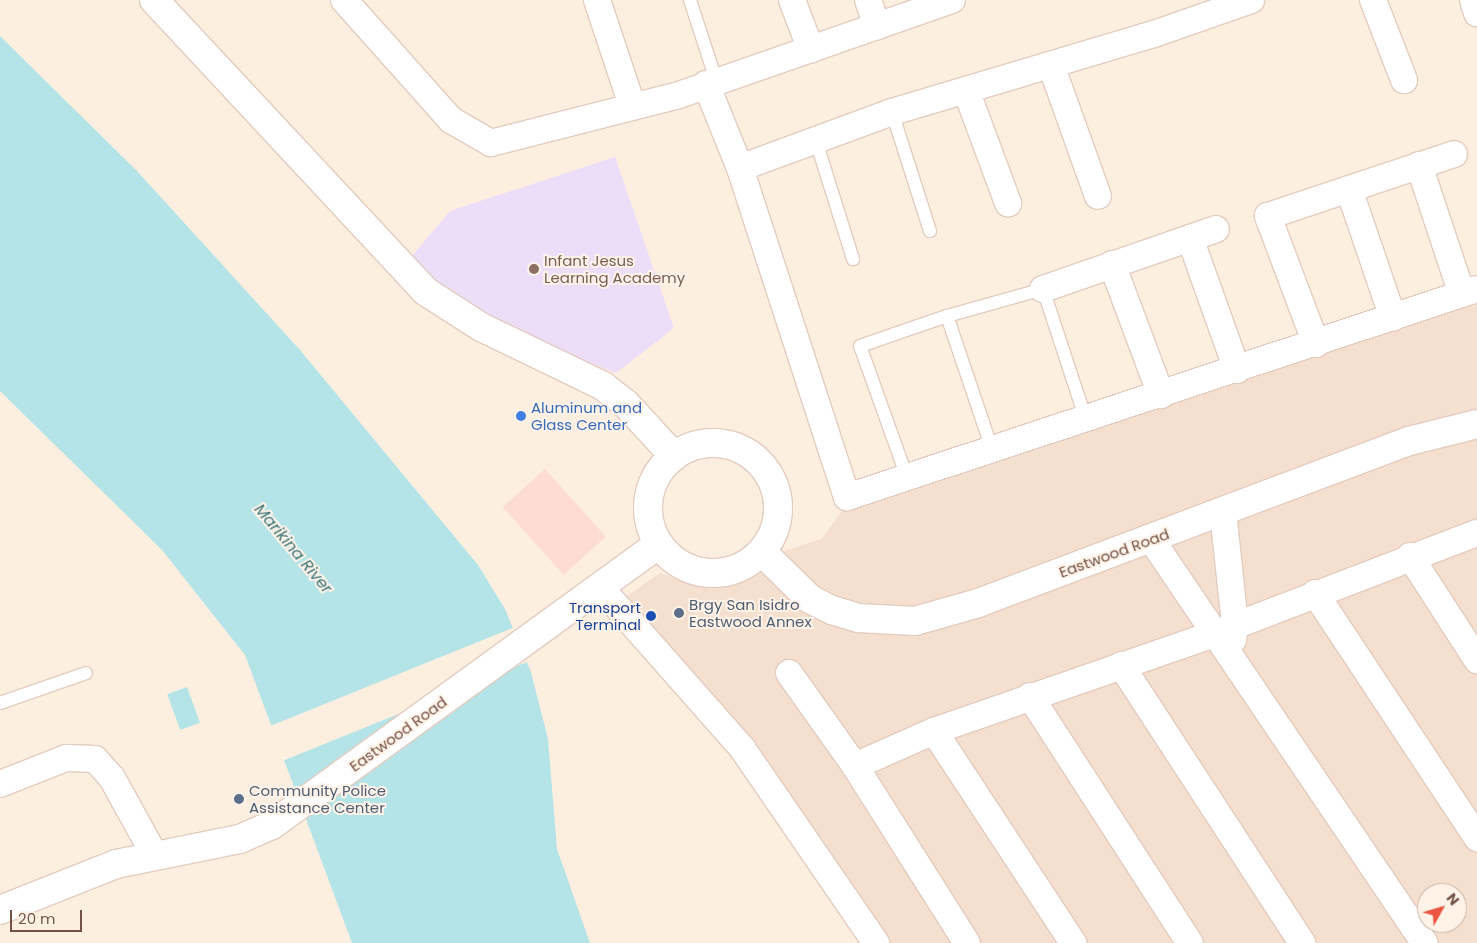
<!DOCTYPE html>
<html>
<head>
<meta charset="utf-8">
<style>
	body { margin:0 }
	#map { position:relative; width:1477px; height:943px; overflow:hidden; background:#fdefe0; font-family:Poppins,sans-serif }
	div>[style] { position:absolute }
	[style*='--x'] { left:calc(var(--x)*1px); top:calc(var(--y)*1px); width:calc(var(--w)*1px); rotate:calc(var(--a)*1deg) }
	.residential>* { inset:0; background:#f5dfce }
	.commercial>* { inset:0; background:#fedbd3; transform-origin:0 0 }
	.education>* { inset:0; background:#ecddf9 }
	.water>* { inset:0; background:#b4e4e7; transform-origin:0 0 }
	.pier>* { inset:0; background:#fdefe0; transform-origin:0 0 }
	.roads { filter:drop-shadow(1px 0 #e3ccbf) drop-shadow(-1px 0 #e3ccbf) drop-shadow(0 1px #e3ccbf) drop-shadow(0 -1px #e3ccbf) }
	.service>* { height:12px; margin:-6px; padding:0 6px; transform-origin:6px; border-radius:6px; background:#fff }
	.minor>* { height:26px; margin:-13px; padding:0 13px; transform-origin:13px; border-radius:13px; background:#fff }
	.tertiary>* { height:28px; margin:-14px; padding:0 14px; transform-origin:14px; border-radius:14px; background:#fff }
	.secondary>* { height:28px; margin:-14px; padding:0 14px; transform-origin:14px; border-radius:14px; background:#fff }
	.secondary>.ring { margin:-14px; padding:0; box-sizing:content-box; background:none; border:28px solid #fff; border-radius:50% }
	.dots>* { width:14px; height:14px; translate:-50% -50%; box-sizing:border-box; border:2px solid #fff3e7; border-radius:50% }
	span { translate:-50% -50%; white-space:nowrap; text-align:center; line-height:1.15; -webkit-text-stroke:4px #fff3e7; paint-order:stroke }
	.education-label { font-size:15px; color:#785e54 }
	.left { translate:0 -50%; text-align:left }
	.shop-label { font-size:15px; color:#366cbe }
	.street-label { font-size:15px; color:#745247 }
	.service-label { font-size:15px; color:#4e5e75 }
	.transit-label { font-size:15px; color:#164399 }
	.right { translate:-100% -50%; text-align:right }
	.water-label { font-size:16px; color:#3a767b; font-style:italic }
	.north { position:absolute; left:1417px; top:883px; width:50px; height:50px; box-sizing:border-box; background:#fff3e7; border:1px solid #c7b3a7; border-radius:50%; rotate:51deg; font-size:14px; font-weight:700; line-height:20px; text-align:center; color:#745247 }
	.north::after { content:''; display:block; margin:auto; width:18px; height:22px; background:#ec5540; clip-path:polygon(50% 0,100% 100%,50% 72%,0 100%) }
	.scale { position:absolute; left:10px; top:910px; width:72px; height:22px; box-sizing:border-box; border:2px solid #745247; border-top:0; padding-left:6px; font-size:15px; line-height:18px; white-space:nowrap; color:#745247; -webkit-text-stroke:4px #fff3e7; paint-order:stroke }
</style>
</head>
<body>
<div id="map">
	<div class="residential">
		<div style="clip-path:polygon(evenodd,1477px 297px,1477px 943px,864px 943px,620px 601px,660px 573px,688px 583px,821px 539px,843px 510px,1477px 297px,1427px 893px,1457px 893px,1457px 923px,1427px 923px,1427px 893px)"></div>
	</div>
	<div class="commercial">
		<div style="left:545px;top:469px;width:91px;height:57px;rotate:48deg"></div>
	</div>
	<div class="education">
		<div style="clip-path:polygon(615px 157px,674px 328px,616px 373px,515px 333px,420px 277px,408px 261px,450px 211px)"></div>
	</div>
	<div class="water">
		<div style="clip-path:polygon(0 36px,137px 171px,300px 350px,478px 565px,505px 609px,531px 672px,548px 739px,557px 849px,590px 943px,352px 943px,245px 655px,162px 550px,0 391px)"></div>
		<div style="left:187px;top:687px;width:38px;height:21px;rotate:70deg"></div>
	</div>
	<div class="pier">
		<div style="left:515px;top:627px;width:37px;height:276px;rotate:68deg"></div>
	</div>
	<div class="roads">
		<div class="service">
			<div style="--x:690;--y:0;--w:84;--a:72"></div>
			<div style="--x:892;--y:112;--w:125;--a:72.3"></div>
			<div style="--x:816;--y:141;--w:124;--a:72.6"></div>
			<div style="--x:947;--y:316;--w:144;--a:71.3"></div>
			<div style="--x:908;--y:480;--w:142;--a:-109.7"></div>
			<div style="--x:860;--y:346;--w:92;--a:-19"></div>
			<div style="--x:947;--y:316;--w:100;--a:-15.7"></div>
			<div style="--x:1043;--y:289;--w:138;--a:71.8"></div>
			<div style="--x:0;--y:703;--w:91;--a:-19.2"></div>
		</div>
		<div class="minor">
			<div style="--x:344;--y:0;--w:161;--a:48.3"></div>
			<div style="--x:451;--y:120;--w:46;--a:29.9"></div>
			<div style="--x:491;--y:143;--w:191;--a:-14.3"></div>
			<div style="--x:676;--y:96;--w:292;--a:-19.2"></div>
			<div style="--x:597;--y:0;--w:111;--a:71.6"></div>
			<div style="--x:792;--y:0;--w:53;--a:69.2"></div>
			<div style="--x:868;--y:0;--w:28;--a:71"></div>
			<div style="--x:1373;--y:0;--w:86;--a:68.8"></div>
			<div style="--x:1473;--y:0;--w:14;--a:73"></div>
			<div style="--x:1051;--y:65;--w:139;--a:70.3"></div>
			<div style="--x:706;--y:84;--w:91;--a:68"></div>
			<div style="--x:740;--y:168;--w:346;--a:72"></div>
			<div style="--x:847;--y:497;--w:663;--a:-18.27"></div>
			<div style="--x:966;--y:90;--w:121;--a:69.6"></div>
			<div style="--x:1419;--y:165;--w:136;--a:71.6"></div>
			<div style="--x:740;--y:168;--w:162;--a:-20.2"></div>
			<div style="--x:892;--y:112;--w:273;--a:-16.6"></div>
			<div style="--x:1154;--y:34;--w:103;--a:-19.3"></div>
			<div style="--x:1349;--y:189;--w:136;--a:71.2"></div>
			<div style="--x:1190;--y:238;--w:140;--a:70.4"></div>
			<div style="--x:1112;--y:264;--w:140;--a:69.5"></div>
			<div style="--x:1043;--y:289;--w:183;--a:-19.1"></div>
			<div style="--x:1316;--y:344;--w:137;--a:-110.6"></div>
			<div style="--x:1268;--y:216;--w:196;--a:-18.4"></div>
			<div style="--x:1223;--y:512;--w:113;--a:83.9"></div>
			<div style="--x:1235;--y:624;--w:16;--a:97"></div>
			<div style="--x:1151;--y:539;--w:488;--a:55.9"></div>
			<div style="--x:1410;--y:556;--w:124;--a:57.2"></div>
			<div style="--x:600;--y:587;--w:215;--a:48.6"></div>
			<div style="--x:742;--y:748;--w:237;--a:55.5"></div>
			<div style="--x:1315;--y:593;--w:294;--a:56.5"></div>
			<div style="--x:1121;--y:665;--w:332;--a:56.9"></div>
			<div style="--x:789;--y:673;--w:114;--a:54.6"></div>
			<div style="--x:855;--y:766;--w:86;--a:-23.9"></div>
			<div style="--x:934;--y:731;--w:293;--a:-19.1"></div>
			<div style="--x:1211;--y:635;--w:285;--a:-21"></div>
			<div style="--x:1030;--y:696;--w:294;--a:57.1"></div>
			<div style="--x:934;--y:731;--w:254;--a:56.7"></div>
			<div style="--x:855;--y:766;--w:209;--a:57.7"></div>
			<div style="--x:0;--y:784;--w:71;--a:-21.5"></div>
			<div style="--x:66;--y:758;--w:29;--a:2"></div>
			<div style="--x:95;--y:759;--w:25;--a:48"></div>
			<div style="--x:112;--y:778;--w:89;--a:61.1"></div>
		</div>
		<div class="tertiary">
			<div style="--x:154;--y:0;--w:398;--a:47"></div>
			<div style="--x:425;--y:291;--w:67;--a:32.7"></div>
			<div style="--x:481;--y:327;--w:136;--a:25.8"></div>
			<div style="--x:603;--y:386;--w:29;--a:38"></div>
			<div style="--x:626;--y:404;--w:71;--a:47.3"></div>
		</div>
		<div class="secondary">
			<div class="ring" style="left:648px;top:443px;width:102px;height:102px"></div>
			<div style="--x:762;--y:552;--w:67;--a:44.4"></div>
			<div style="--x:810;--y:599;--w:25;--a:27"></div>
			<div style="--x:832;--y:610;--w:28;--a:17"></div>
			<div style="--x:859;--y:618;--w:56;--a:3.1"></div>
			<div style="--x:915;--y:621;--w:66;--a:-15.9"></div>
			<div style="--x:978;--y:603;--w:460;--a:-20.6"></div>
			<div style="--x:1409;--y:441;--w:70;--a:-14"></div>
			<div style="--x:0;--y:910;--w:125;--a:-21.6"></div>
			<div style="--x:116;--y:864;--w:126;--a:-11.4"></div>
			<div style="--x:240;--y:839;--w:35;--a:-24"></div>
			<div style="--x:272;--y:825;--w:478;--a:-36"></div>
		</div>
	</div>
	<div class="dots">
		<div style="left:534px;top:269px;background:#8d6e63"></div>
		<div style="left:521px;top:416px;background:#3f7fe0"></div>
		<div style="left:679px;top:613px;background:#5c6f8a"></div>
		<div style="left:651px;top:616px;background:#1a4fb4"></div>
		<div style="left:239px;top:799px;background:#5c6f8a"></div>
	</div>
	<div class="education-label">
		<span class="left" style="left:544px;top:269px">Infant Jesus<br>Learning Academy</span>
	</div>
	<div class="shop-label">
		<span class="left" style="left:531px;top:416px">Aluminum and<br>Glass Center</span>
	</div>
	<div class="street-label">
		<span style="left:1114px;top:553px;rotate:-20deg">Eastwood Road</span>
		<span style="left:398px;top:734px;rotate:-36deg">Eastwood Road</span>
	</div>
	<div class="service-label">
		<span class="left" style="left:689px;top:613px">Brgy San Isidro<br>Eastwood Annex</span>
		<span class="left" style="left:249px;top:799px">Community Police<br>Assistance Center</span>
	</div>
	<div class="transit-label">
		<span class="right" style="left:641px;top:616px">Transport<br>Terminal</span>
	</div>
	<div class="water-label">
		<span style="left:293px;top:549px;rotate:50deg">Marikina River</span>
	</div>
	<div class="north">N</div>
	<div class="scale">20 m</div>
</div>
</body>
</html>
